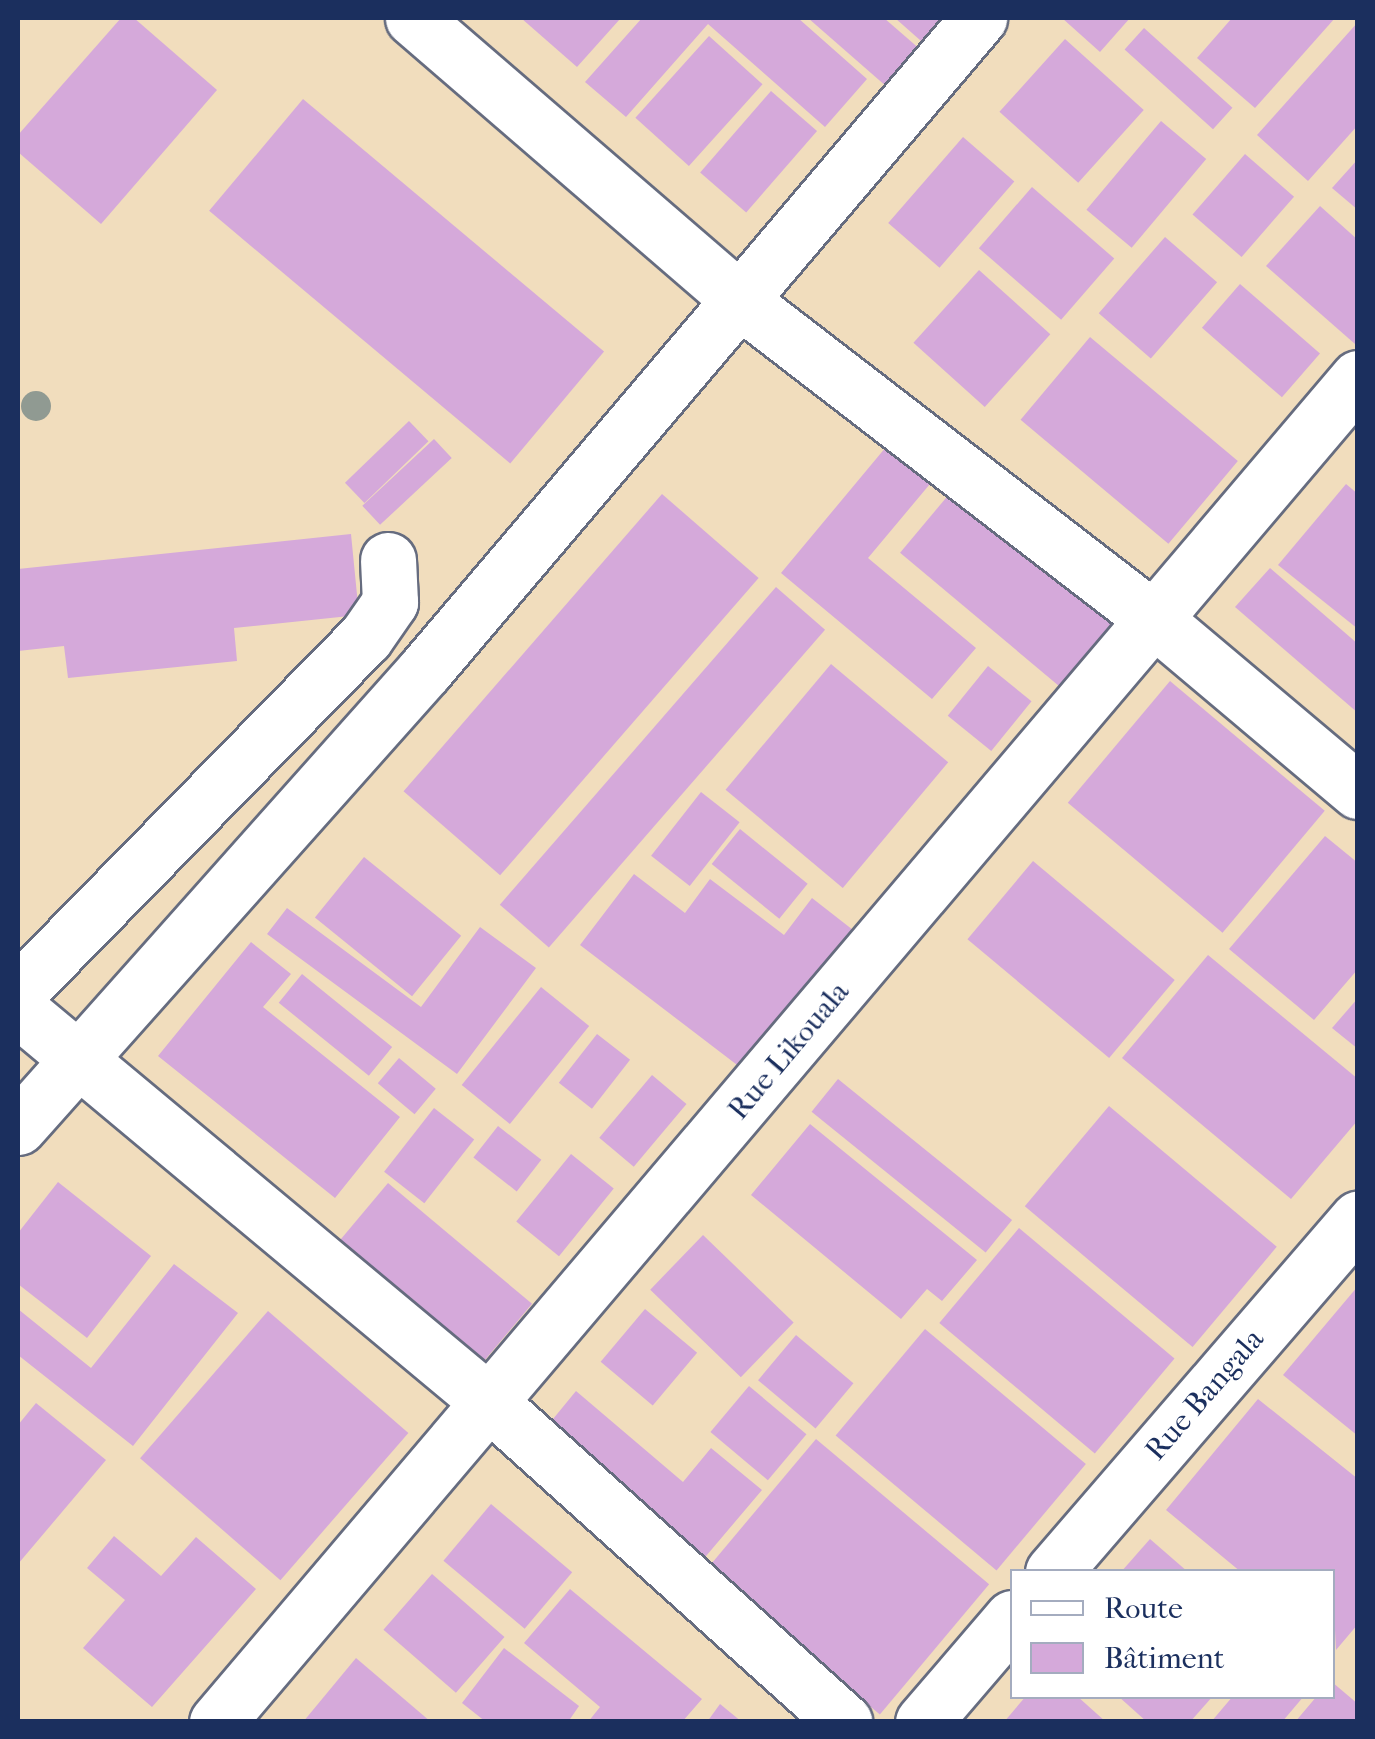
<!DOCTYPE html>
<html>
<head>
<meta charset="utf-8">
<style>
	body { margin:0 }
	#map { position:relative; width:1375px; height:1739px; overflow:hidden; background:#f1ddbd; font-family:"IM FELL French Canon",serif }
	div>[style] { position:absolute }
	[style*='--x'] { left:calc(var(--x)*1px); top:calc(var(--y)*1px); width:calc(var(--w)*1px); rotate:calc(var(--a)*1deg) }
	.building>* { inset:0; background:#d5a9da; transform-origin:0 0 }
	.roads { filter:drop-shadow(2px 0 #666c7f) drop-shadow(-2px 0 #666c7f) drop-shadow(0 2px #666c7f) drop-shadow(0 -2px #666c7f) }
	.minor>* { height:55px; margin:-27.5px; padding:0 27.5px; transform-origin:27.5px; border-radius:27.5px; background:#fff }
	.trees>* { width:30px; height:30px; margin:-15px; border-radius:50%; background:#909a92 }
	span { translate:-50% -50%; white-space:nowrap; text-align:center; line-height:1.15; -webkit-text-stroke:10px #fff; paint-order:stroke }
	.street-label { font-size:30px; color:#1b2f5e }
	.frame { position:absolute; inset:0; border:20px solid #1b2f5e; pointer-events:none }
	.legend { position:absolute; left:1010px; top:1569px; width:325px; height:130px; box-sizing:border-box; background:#fff; border:2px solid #a4acbf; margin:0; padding:12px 18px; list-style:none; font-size:30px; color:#1b2f5e }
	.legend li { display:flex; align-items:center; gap:20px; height:50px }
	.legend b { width:50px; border:2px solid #a4acbf }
</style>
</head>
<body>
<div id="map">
	<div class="building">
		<div style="clip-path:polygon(121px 18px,134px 18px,217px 90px,101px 224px,18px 152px,18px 135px)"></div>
		<div style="clip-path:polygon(521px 18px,618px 18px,620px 19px,577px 67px)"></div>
		<div style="clip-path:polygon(642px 18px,798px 18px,867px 79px,825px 127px,708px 24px,626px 117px,585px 82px)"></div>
		<div style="clip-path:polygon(808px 18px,884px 18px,929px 57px,895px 94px)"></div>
		<div style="clip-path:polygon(895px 18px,956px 18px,929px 48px)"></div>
		<div style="clip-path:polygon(1062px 18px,1130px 18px,1100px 52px)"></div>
		<div style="clip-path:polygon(1232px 18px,1335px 18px,1255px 108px,1197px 58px)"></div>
		<div style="clip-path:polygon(1358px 22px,1358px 125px,1308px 181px,1257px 135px)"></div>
		<div style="left:1144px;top:28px;width:119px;height:29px;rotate:42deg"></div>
		<div style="left:709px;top:36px;width:72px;height:110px;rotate:42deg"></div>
		<div style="left:1065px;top:39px;width:106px;height:98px;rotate:42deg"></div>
		<div style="left:771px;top:91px;width:61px;height:108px;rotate:41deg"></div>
		<div style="left:303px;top:99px;width:393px;height:146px;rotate:40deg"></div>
		<div style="left:1161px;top:121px;width:59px;height:116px;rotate:40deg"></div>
		<div style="left:963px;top:137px;width:68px;height:114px;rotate:41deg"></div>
		<div style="left:1245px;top:154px;width:65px;height:80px;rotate:41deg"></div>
		<div style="clip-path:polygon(1358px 159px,1358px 210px,1332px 188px)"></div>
		<div style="left:1032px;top:187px;width:109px;height:81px;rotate:41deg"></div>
		<div style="clip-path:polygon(1320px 206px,1358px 240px,1355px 344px,1266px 266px)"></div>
		<div style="left:1165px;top:237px;width:69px;height:101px;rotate:41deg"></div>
		<div style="left:979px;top:270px;width:96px;height:98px;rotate:42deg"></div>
		<div style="left:1240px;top:284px;width:106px;height:58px;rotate:41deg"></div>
		<div style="left:1090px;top:337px;width:193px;height:108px;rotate:40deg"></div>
		<div style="left:409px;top:421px;width:28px;height:89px;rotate:46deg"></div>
		<div style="left:434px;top:439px;width:26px;height:98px;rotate:47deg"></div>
		<div style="clip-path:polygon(891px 441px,935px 478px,868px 558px,976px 648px,932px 699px,781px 573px)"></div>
		<div style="clip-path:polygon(1346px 484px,1358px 494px,1358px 629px,1278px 565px)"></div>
		<div style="left:956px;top:486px;width:216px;height:87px;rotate:40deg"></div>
		<div style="left:662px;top:494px;width:128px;height:394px;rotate:41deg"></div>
		<div style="clip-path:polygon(351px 534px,359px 615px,234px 628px,237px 661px,68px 678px,64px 646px,18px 651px,18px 569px)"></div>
		<div style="clip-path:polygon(1270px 568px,1358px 644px,1358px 713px,1235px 607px)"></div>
		<div style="left:776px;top:587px;width:65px;height:421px;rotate:41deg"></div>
		<div style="left:831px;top:664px;width:153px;height:164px;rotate:40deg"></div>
		<div style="left:988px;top:666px;width:56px;height:64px;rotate:39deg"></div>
		<div style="left:1170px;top:681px;width:202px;height:159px;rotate:40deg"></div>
		<div style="left:701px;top:792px;width:49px;height:81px;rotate:38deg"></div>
		<div style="left:740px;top:829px;width:87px;height:45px;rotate:39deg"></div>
		<div style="clip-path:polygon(1325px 836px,1358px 863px,1358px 969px,1314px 1020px,1229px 949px)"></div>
		<div style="left:364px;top:857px;width:125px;height:78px;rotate:39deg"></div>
		<div style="left:1033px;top:861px;width:185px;height:102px;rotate:40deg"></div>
		<div style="clip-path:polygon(634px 874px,685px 913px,710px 879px,784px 935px,812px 898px,853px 930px,745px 1071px,580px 945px)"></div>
		<div style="clip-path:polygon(287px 908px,421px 1007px,480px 927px,536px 968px,457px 1074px,267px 934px)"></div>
		<div style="clip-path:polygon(251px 942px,291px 974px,263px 1007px,400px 1117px,335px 1198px,158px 1056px)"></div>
		<div style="clip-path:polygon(1208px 955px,1358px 1079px,1358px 1120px,1291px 1199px,1122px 1058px)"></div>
		<div style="left:302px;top:974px;width:116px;height:37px;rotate:39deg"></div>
		<div style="left:541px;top:987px;width:62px;height:126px;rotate:39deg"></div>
		<div style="clip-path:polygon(1358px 998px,1358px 1049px,1332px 1028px)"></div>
		<div style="left:597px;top:1034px;width:42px;height:62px;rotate:38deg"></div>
		<div style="left:399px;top:1058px;width:48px;height:33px;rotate:40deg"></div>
		<div style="left:652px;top:1075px;width:45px;height:82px;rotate:40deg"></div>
		<div style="left:838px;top:1079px;width:224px;height:42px;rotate:39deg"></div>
		<div style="left:1109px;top:1106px;width:219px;height:131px;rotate:40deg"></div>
		<div style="left:434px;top:1108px;width:51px;height:81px;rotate:38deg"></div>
		<div style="clip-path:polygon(810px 1124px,977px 1260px,942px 1301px,927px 1289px,901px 1319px,751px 1195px)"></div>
		<div style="left:498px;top:1126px;width:55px;height:40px;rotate:38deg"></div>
		<div style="left:571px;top:1154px;width:55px;height:87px;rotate:39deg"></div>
		<div style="clip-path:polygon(58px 1182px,151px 1256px,87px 1338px,18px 1284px,18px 1233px)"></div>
		<div style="left:388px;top:1183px;width:188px;height:79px;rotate:40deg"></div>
		<div style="left:1019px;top:1228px;width:203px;height:124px;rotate:40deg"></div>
		<div style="left:703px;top:1235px;width:126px;height:76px;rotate:44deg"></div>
		<div style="clip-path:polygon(174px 1264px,238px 1313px,133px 1446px,18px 1355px,18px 1309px,91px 1368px)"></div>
		<div style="clip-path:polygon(1358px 1286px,1358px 1436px,1283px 1375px)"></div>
		<div style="left:645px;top:1309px;width:68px;height:69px;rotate:40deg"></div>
		<div style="left:268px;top:1311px;width:186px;height:195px;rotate:41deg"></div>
		<div style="left:925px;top:1329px;width:210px;height:139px;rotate:40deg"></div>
		<div style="left:796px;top:1335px;width:75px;height:59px;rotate:40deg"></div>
		<div style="left:749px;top:1386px;width:75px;height:60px;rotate:40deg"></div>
		<div style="clip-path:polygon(576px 1391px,683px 1482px,711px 1448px,762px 1490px,701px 1562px,544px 1430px)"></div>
		<div style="clip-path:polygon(1258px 1399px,1358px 1479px,1358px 1624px,1336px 1650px,1332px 1572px,1241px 1572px,1166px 1510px)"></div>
		<div style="clip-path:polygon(36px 1403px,106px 1460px,18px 1564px,18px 1425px)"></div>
		<div style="left:816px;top:1439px;width:226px;height:170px;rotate:40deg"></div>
		<div style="left:491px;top:1504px;width:106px;height:74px;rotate:40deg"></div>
		<div style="clip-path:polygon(114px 1536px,161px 1576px,196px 1537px,256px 1589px,152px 1707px,83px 1648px,125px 1600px,87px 1568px)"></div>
		<div style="clip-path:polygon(1150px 1539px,1188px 1572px,1121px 1572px)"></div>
		<div style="left:432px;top:1574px;width:96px;height:74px;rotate:41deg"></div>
		<div style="clip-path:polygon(570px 1589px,702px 1699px,682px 1722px,588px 1722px,600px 1707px,524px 1643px)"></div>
		<div style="clip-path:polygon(504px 1648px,579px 1706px,568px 1722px,486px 1722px,462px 1703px)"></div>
		<div style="clip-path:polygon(356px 1658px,431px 1722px,303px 1722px)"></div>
		<div style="clip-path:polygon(1332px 1682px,1358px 1704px,1358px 1722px,1295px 1722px,1317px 1696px,1332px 1696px)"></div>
		<div style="clip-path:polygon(1026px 1696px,1077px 1696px,1106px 1722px,1004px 1722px)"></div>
		<div style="clip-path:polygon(1118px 1696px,1213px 1696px,1190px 1722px,1147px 1722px)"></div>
		<div style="clip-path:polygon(1233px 1696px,1304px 1696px,1282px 1722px,1211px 1722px)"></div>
		<div style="clip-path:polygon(720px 1704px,742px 1722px,707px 1722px)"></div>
	</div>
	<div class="roads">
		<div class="minor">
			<div style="--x:413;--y:18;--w:430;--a:40.8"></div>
			<div style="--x:738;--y:299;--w:528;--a:37.61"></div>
			<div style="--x:1156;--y:621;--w:264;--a:40.1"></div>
			<div style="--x:18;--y:992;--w:496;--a:-45.6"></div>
			<div style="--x:365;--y:638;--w:44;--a:-55.2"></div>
			<div style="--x:390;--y:602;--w:42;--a:-92.7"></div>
			<div style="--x:18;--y:1009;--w:613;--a:39.84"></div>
			<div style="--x:489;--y:1402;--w:478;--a:42"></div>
			<div style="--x:18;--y:1127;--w:612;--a:-48.31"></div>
			<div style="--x:425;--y:670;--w:856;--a:-49.65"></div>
			<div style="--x:1053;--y:1572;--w:467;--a:-49.2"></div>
			<div style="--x:217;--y:1722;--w:1763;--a:-49.67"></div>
			<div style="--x:923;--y:1722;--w:137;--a:-49.4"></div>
		</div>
	</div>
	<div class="trees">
		<div style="left:36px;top:406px"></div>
	</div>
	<div class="street-label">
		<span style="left:789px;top:1051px;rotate:-50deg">Rue Likouala</span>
		<span style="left:1205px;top:1395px;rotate:-49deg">Rue Bangala</span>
	</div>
	<div class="frame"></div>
	<ul class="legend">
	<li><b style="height:12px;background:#fff"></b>Route</li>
	<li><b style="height:28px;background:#d5a9da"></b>Bâtiment</li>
	</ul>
</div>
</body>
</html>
